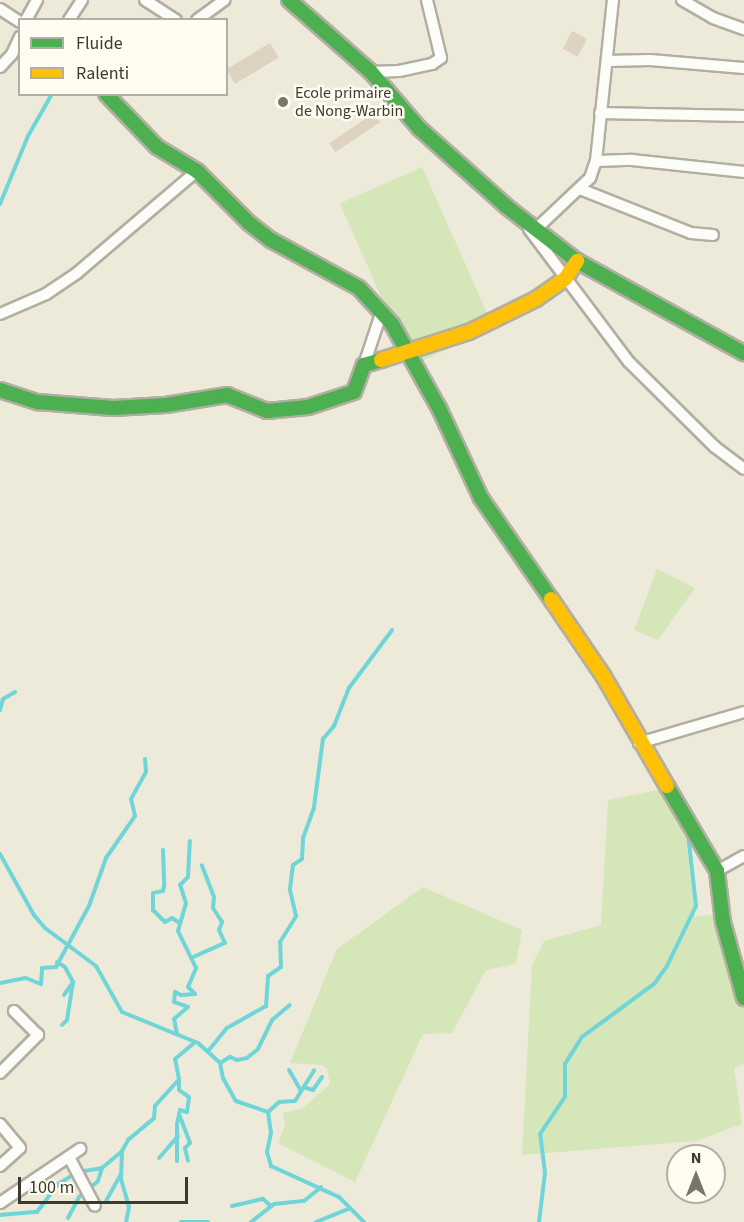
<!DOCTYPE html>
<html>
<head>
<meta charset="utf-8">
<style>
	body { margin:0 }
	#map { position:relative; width:744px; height:1222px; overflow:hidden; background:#eeeada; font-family:"Source Sans 3",sans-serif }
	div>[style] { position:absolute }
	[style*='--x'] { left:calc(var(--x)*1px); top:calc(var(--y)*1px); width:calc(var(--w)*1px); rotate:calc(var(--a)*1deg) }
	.green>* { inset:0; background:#d5e6b8; transform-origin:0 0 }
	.stream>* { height:4px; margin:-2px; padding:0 2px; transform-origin:2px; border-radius:2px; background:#6fd5d8 }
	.building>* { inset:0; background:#ded2c0; transform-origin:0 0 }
	.roads { filter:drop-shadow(2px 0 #b2afa2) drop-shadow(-2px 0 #b2afa2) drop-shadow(0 2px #b2afa2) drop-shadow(0 -2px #b2afa2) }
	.street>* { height:10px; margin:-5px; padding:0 5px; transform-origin:5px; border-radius:5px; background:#fcfcf9 }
	.fast>* { height:14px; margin:-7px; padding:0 7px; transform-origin:7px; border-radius:7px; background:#4caf50 }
	.slow>* { height:14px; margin:-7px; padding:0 7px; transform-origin:7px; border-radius:7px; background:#ffc107 }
	.dots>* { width:16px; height:16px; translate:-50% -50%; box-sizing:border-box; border:3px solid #fffdf1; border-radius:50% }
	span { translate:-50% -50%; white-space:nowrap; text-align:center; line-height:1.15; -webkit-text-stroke:5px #fffdf1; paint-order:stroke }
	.poi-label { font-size:16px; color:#3c392d }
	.left { translate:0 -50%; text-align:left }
	.legend { position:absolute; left:18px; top:18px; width:210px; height:78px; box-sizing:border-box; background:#fffdf1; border:2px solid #b1afa3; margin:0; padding:8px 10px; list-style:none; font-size:18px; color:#3c392d }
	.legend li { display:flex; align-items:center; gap:12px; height:30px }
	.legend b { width:30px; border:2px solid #b1afa3 }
	.north { position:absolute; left:666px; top:1144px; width:60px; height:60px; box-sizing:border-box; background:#fffdf1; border:2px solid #b1afa3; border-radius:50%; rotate:0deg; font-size:16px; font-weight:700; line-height:24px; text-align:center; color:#3c392d }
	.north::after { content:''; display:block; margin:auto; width:21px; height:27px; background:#7a776a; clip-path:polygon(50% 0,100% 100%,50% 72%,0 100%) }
	.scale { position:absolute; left:18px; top:1177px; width:170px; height:27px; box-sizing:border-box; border:3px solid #3c392d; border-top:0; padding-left:8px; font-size:18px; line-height:21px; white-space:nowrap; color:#3c392d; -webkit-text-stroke:4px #fffdf1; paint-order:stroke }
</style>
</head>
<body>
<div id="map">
	<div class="green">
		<div style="left:422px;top:167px;width:177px;height:90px;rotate:66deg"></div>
		<div style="clip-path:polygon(657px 569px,695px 588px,658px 640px,634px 630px)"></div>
		<div style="clip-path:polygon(668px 788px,684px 817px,695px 917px,722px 913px,744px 981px,744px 1064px,734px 1068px,742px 1124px,696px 1141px,522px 1155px,532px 965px,544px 941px,601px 925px,608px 800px)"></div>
		<div style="clip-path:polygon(423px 887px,522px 930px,516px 964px,486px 970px,452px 1033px,423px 1034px,355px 1182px,278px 1143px,285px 1126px,283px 1113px,303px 1108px,330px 1084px,327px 1069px,322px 1065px,290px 1063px,337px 949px)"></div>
	</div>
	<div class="stream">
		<div style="--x:0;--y:204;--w:74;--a:-67.6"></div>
		<div style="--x:28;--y:136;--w:48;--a:-60.3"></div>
		<div style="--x:0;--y:710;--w:11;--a:-75"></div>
		<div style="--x:3;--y:699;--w:14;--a:-30"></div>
		<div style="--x:163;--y:850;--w:36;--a:88"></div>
		<div style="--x:164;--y:886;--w:5;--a:101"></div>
		<div style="--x:163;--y:891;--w:10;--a:169"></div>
		<div style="--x:153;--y:893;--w:17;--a:90"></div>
		<div style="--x:153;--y:910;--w:17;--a:45"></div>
		<div style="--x:165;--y:922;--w:8;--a:-30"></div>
		<div style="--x:172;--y:918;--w:7;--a:34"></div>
		<div style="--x:0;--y:854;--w:70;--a:60.9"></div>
		<div style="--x:34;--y:915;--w:17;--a:50"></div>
		<div style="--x:45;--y:928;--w:64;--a:36.7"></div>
		<div style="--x:96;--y:966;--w:53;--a:60.5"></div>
		<div style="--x:122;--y:1012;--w:82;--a:22.2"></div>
		<div style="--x:198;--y:1043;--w:30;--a:42"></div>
		<div style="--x:220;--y:1063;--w:15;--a:79"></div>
		<div style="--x:223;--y:1078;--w:26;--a:61"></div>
		<div style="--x:236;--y:1101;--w:34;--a:19"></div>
		<div style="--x:268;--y:1112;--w:21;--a:82"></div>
		<div style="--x:271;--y:1133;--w:19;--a:102"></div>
		<div style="--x:267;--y:1152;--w:15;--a:74"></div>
		<div style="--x:271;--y:1166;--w:75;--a:24.5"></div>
		<div style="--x:339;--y:1197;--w:35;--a:45"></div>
		<div style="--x:191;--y:958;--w:37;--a:-24"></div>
		<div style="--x:225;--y:943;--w:14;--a:-115"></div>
		<div style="--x:219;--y:930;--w:9;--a:-69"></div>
		<div style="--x:222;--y:922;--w:17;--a:-123"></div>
		<div style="--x:213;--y:908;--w:11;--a:-85"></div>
		<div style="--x:214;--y:897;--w:34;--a:-111"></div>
		<div style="--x:57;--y:962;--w:9;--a:32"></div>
		<div style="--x:65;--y:967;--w:17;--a:62"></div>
		<div style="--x:73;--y:982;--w:38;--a:99"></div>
		<div style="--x:67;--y:1020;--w:7;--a:135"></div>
		<div style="--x:0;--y:983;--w:26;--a:-11"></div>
		<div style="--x:26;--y:978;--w:16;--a:22"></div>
		<div style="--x:41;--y:984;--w:16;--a:-86"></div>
		<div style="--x:42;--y:968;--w:14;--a:-4"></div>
		<div style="--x:56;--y:967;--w:69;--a:-61.6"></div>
		<div style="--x:89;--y:906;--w:51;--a:-70.5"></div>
		<div style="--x:106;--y:858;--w:51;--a:-55.4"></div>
		<div style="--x:135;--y:816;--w:17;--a:-103"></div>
		<div style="--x:131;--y:799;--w:31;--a:-61"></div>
		<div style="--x:146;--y:772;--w:13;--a:-94"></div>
		<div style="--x:64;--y:995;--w:16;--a:-55"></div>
		<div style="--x:177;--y:1034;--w:15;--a:-101"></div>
		<div style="--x:174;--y:1019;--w:18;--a:-41"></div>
		<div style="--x:188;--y:1007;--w:15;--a:-160"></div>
		<div style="--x:174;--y:1002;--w:10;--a:-84"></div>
		<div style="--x:175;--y:992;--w:7;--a:27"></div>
		<div style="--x:181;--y:995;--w:14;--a:-4"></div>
		<div style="--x:195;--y:994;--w:10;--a:-135"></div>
		<div style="--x:188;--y:987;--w:21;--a:-67"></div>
		<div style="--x:196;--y:968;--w:41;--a:-115.9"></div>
		<div style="--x:178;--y:931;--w:29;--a:-74"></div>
		<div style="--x:186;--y:903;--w:19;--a:-108"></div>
		<div style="--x:180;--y:885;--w:11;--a:-45"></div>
		<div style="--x:188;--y:877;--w:36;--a:-87"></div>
		<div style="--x:209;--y:1050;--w:28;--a:-51"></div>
		<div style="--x:227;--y:1028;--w:45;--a:-29.4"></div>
		<div style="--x:266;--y:1006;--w:30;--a:-86"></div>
		<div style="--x:268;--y:976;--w:16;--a:-35"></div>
		<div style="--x:281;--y:967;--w:25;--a:-92"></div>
		<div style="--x:280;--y:942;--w:31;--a:-58"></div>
		<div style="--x:296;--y:916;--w:28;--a:-103"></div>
		<div style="--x:290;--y:889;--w:24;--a:-83"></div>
		<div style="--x:293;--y:865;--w:11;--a:-34"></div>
		<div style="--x:302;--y:859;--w:21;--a:-87"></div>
		<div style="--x:303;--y:838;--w:33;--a:-70"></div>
		<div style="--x:314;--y:807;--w:69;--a:-82.5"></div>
		<div style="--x:323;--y:739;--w:17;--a:-50"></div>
		<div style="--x:334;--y:726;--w:41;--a:-68.5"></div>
		<div style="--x:349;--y:688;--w:72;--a:-53.4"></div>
		<div style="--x:220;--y:1063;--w:12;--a:-31"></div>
		<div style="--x:230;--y:1057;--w:8;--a:23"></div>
		<div style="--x:237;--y:1060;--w:10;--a:-11"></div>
		<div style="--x:247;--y:1058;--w:14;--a:-39"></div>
		<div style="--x:258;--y:1049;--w:32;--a:-64"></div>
		<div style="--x:272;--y:1020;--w:23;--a:-40"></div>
		<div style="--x:289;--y:1070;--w:24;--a:60"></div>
		<div style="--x:306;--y:1088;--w:7;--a:16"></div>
		<div style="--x:313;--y:1090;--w:16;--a:-55"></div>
		<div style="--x:268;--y:1112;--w:15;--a:-42"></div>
		<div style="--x:279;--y:1102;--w:16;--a:-4"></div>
		<div style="--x:295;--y:1101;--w:36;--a:-58"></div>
		<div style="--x:179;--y:1114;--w:31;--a:69"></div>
		<div style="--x:190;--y:1143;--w:7;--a:135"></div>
		<div style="--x:185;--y:1148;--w:13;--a:77"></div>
		<div style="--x:122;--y:1151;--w:28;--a:92"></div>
		<div style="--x:121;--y:1179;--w:29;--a:74"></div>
		<div style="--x:129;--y:1207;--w:15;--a:101"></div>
		<div style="--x:159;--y:1158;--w:29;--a:-49"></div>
		<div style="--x:177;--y:1161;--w:37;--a:-90"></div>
		<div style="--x:177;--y:1124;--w:14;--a:-78"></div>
		<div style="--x:180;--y:1110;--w:7;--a:16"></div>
		<div style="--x:187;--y:1112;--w:15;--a:-82"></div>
		<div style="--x:189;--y:1097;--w:12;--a:-145"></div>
		<div style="--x:179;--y:1090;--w:10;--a:-90"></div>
		<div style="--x:106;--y:1201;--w:31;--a:-61"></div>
		<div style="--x:232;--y:1206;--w:32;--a:-13"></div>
		<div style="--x:263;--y:1199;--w:11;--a:41"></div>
		<div style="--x:0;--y:1215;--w:37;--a:-5"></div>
		<div style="--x:37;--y:1212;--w:35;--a:-53"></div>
		<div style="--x:58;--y:1184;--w:23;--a:-31"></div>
		<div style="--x:78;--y:1172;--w:24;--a:-9"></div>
		<div style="--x:102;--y:1168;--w:26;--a:-40"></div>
		<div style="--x:122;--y:1151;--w:13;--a:-61"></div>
		<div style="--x:128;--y:1140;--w:34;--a:-40"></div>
		<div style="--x:154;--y:1118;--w:12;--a:-85"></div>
		<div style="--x:155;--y:1106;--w:36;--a:-48"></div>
		<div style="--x:179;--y:1079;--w:20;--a:-101"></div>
		<div style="--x:175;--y:1059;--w:26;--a:-40"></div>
		<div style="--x:68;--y:1218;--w:24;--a:-62"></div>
		<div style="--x:79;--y:1197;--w:25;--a:-40"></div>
		<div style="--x:98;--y:1181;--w:14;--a:-73"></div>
		<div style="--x:181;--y:1222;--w:27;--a:0"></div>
		<div style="--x:251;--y:1222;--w:29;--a:-38"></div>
		<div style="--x:274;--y:1204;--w:30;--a:-6"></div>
		<div style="--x:304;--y:1201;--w:22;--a:-39"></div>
		<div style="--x:316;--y:1222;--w:35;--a:-22"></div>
		<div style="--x:539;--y:1222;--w:49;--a:-83"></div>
		<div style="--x:545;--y:1173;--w:39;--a:-97"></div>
		<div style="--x:540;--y:1134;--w:45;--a:-56"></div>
		<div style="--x:565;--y:1097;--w:33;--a:-90"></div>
		<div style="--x:565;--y:1064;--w:32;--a:-58"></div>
		<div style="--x:582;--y:1037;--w:89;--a:-36.4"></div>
		<div style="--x:654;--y:984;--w:22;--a:-54"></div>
		<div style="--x:667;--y:966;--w:67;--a:-64.2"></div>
		<div style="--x:696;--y:906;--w:73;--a:-96.3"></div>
	</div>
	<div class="building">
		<div style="left:572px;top:31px;width:17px;height:20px;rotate:28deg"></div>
		<div style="left:270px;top:43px;width:17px;height:51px;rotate:59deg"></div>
		<div style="left:374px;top:113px;width:11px;height:54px;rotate:56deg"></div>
	</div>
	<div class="roads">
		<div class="street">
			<div style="--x:145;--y:0;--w:37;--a:33"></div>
			<div style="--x:682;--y:0;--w:36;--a:30"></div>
			<div style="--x:713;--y:18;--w:33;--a:20"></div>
			<div style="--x:0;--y:9;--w:24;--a:33"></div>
			<div style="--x:26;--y:20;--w:23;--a:-61"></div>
			<div style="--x:69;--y:20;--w:24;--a:-57"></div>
			<div style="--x:197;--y:20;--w:34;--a:-36"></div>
			<div style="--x:607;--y:61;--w:43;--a:-1.3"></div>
			<div style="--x:650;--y:60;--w:94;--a:4.9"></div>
			<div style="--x:0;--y:67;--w:18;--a:-47"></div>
			<div style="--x:12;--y:54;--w:19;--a:-65"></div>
			<div style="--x:371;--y:72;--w:28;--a:-2"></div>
			<div style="--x:399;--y:71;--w:34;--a:-12"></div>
			<div style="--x:432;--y:64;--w:11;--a:-34"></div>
			<div style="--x:441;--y:58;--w:60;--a:-103.6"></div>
			<div style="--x:600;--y:113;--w:144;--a:1.2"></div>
			<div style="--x:596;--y:161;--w:36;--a:-2"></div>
			<div style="--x:632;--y:160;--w:113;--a:6.1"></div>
			<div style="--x:580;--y:189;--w:119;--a:21.6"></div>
			<div style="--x:691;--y:233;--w:22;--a:5"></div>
			<div style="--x:529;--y:229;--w:166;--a:53.1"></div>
			<div style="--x:629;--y:362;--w:121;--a:44.7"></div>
			<div style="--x:715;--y:447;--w:36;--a:37"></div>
			<div style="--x:536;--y:229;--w:74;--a:-43.4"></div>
			<div style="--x:590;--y:178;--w:18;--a:-71"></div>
			<div style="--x:596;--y:161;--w:162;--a:-84"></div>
			<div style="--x:0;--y:314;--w:50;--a:-23.5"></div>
			<div style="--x:46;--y:294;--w:37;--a:-34"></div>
			<div style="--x:77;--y:273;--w:157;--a:-40.4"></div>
			<div style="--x:364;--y:365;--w:57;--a:-71.6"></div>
			<div style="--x:639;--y:743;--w:109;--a:-16.4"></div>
			<div style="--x:717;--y:871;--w:31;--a:-29"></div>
			<div style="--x:0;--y:1073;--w:54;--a:-45"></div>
			<div style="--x:38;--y:1035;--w:34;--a:-135"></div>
			<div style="--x:0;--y:1124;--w:31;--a:50"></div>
			<div style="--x:20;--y:1148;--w:27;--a:138"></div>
			<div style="--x:69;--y:1157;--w:55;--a:62"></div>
			<div style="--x:0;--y:1203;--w:97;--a:-34"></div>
		</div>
		<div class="fast">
			<div style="--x:289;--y:0;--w:109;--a:41.3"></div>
			<div style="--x:371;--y:72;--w:74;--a:49.4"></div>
			<div style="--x:419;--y:128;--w:118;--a:41.9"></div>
			<div style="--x:507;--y:207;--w:88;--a:37.6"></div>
			<div style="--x:577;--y:261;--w:191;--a:28.9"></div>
			<div style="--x:106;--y:94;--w:74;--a:46.1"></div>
			<div style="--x:157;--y:147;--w:47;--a:31"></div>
			<div style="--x:197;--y:171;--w:74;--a:45"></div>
			<div style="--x:249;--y:223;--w:28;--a:38"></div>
			<div style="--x:271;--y:240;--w:100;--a:28.6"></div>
			<div style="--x:359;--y:288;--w:49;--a:47.5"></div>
			<div style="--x:392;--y:324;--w:96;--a:60.8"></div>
			<div style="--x:439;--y:408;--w:99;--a:65"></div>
			<div style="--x:481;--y:498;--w:123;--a:55.3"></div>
			<div style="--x:0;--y:390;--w:40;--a:18"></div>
			<div style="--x:38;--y:402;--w:75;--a:4.6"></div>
			<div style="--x:113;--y:408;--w:53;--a:-3.2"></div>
			<div style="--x:166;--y:405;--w:62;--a:-9.3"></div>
			<div style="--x:227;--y:395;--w:43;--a:21.8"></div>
			<div style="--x:267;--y:411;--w:41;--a:-5.6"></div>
			<div style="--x:308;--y:407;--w:48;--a:-18.1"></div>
			<div style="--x:354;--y:392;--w:29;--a:-70"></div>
			<div style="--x:364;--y:365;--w:18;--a:-16"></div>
			<div style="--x:667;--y:786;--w:99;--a:59.5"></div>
			<div style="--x:717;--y:871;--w:51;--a:83.3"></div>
			<div style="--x:723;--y:922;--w:79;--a:74.6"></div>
		</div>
		<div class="slow">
			<div style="--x:381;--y:360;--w:92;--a:-17.7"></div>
			<div style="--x:469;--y:332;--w:75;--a:-26.2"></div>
			<div style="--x:536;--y:299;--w:35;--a:-35"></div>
			<div style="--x:565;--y:279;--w:22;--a:-56"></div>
			<div style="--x:551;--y:599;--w:94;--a:55.8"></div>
			<div style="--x:604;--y:677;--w:126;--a:60"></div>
		</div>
	</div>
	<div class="dots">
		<div style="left:283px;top:102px;background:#7a776a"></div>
	</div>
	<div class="poi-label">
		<span class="left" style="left:295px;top:102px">Ecole primaire<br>de Nong-Warbin</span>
	</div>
	<ul class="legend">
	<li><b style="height:8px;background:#4caf50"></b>Fluide</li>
	<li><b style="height:8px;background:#ffc107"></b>Ralenti</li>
	</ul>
	<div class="north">N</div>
	<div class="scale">100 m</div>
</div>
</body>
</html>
